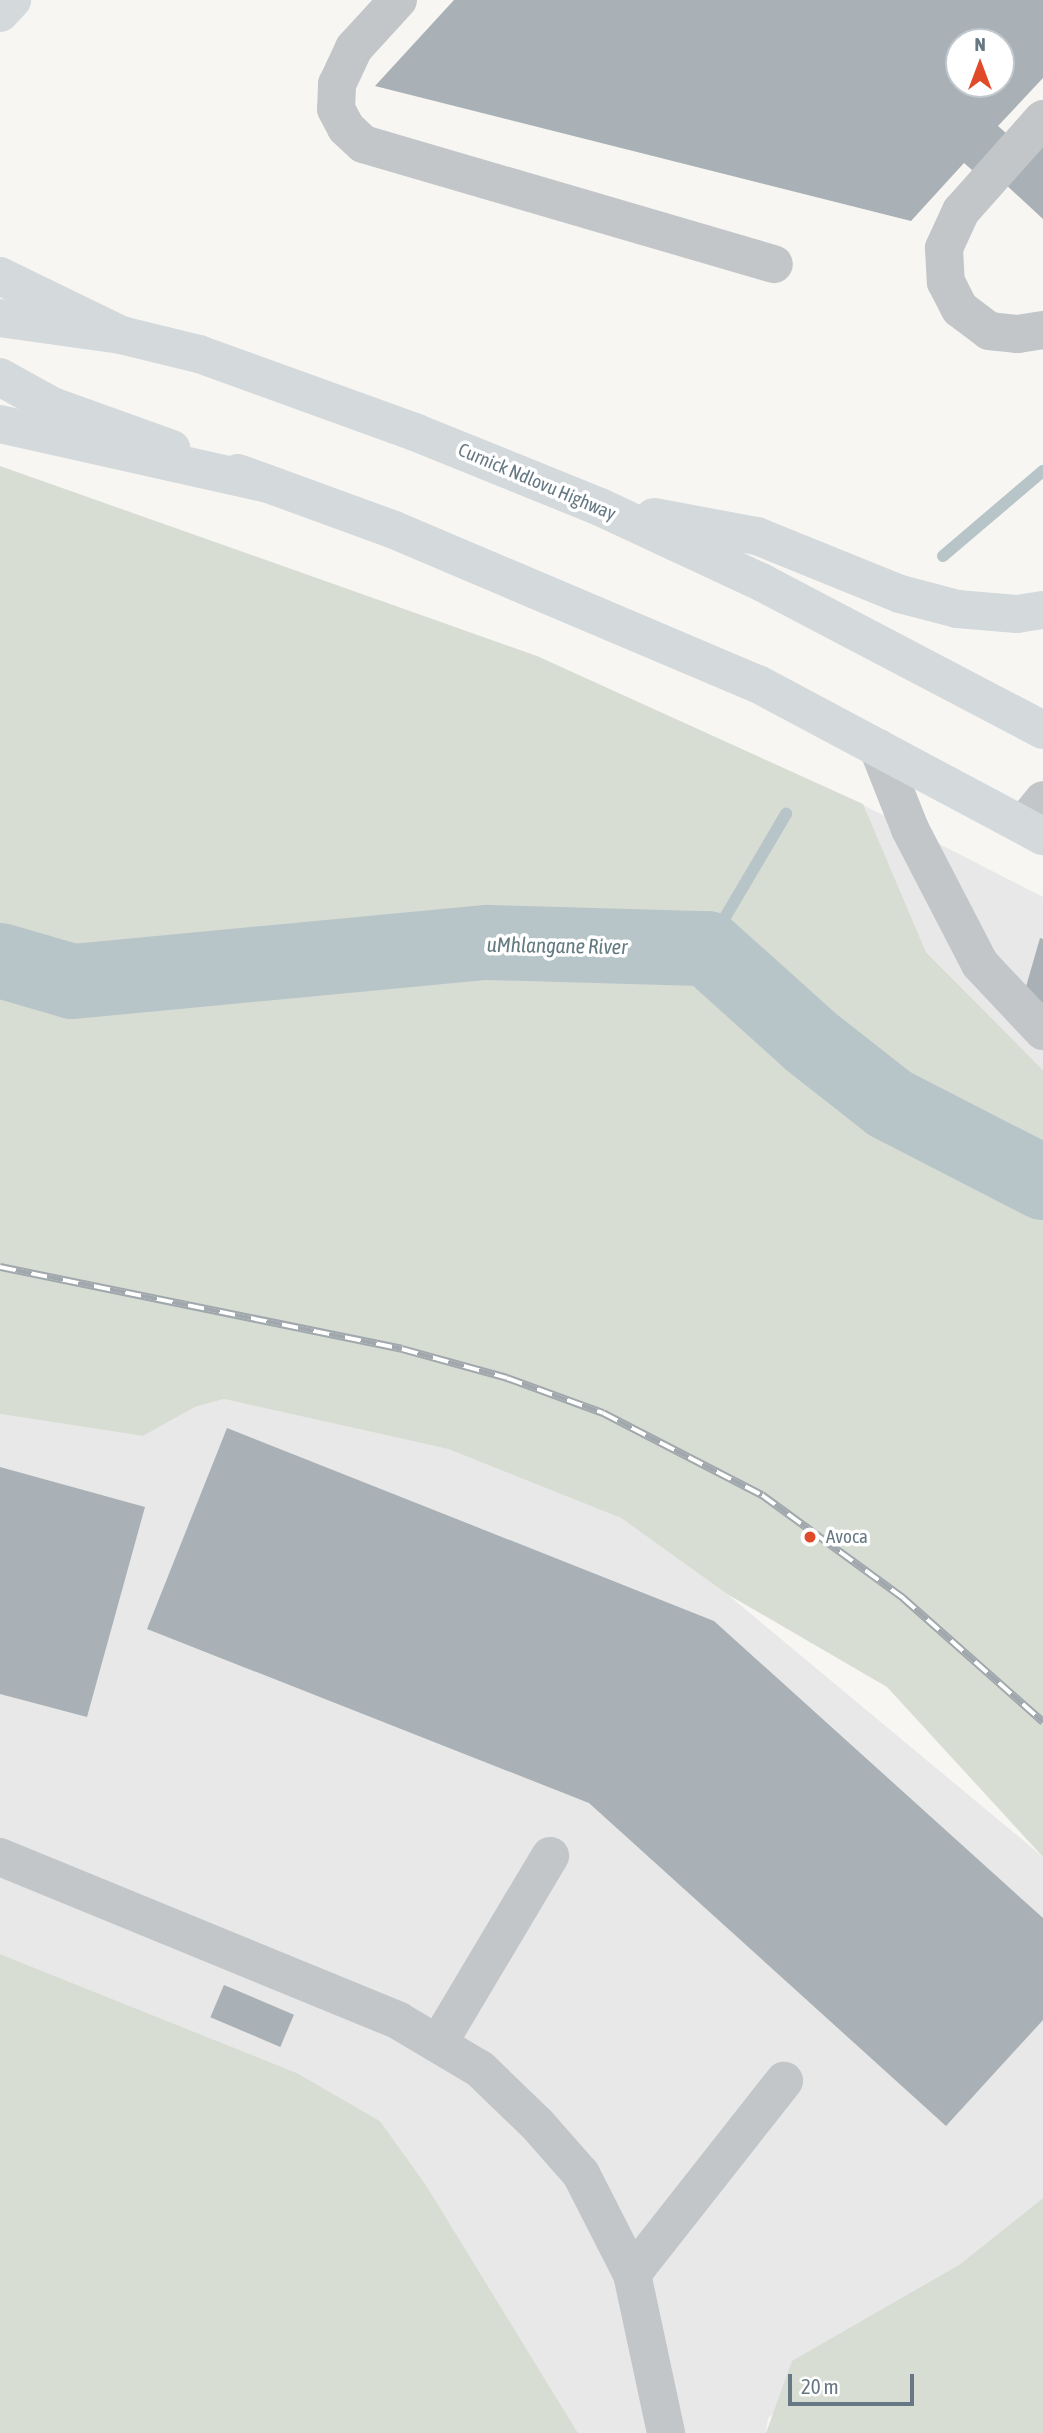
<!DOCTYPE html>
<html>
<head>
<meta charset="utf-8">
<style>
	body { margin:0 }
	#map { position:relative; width:1043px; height:2433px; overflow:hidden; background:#f7f6f3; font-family:"Asap Condensed",sans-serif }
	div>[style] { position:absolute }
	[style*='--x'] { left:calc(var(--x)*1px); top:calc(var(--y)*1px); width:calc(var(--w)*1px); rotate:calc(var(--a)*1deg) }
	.built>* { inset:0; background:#e7e8e7 }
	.green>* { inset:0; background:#d8ddd4 }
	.stream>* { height:12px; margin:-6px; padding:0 6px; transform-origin:6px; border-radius:6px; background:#b8c5c8 }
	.river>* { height:75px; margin:-37.5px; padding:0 37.5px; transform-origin:37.5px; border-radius:37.5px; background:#b8c5c8 }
	.building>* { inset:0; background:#a9b1b6; transform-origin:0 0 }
	.minor>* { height:38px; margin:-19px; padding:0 19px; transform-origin:19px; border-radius:19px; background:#c2c6c9 }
	.major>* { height:38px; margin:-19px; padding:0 19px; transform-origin:19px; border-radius:19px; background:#d4d9dc }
	.highway>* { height:38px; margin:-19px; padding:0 19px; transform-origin:19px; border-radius:19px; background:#d4d9dc }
	.rail>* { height:8px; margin-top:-4px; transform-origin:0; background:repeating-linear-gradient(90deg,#fff 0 16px,#a1a8ad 0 32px); box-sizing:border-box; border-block:2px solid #a1a8ad }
	.dots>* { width:19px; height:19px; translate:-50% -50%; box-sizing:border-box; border:4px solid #fff; border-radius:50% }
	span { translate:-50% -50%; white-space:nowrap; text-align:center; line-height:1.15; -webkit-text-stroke:7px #fff; paint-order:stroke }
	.street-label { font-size:19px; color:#667884 }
	.poi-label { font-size:19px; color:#667884 }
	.left { translate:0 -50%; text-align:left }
	.water-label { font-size:21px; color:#627a80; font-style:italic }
	.north { position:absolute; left:945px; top:28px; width:70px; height:70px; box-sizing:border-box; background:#fff; border:2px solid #c2c9ce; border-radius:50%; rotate:0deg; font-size:19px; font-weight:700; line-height:28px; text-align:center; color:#667884 }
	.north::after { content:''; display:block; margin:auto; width:24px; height:32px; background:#e14a29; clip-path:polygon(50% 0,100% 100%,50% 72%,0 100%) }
	.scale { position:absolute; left:788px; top:2374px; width:126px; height:32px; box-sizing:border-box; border:4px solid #667884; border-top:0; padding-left:9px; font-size:21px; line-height:24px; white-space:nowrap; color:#667884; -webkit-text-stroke:5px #fff; paint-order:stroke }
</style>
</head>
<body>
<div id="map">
	<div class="built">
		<div style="clip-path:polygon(863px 805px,1043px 897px,1043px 1070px,926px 952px)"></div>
		<div style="clip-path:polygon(224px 1399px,448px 1449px,621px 1518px,727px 1594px,1043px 1857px,1043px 2198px,768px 2418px,766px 2433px,578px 2433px,426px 2185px,380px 2121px,297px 2073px,0 1954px,0 1414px,143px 1436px,195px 1407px)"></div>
	</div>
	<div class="green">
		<div style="clip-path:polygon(0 466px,537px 656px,863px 804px,926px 952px,1043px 1070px,1043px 1857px,887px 1687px,727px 1594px,621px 1518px,448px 1449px,224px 1399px,195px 1407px,143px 1436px,0 1414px)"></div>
		<div style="clip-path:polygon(0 1954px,297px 2073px,380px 2121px,426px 2185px,578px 2433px,0 2433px)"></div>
		<div style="clip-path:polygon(1043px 2198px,1043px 2433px,766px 2433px,792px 2361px,959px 2265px)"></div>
	</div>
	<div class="stream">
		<div style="--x:943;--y:556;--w:131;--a:-40.4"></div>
		<div style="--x:707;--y:948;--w:156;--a:-59.5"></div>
	</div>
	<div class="river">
		<div style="--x:0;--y:960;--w:75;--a:16.3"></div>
		<div style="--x:72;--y:981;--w:417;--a:-5.4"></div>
		<div style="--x:487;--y:942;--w:220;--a:1.6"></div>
		<div style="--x:707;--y:948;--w:137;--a:42"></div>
		<div style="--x:809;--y:1040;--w:102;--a:38.2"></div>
		<div style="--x:889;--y:1103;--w:173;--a:27.2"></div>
	</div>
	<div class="building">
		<div style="clip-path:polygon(evenodd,454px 0,1043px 0,1043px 78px,998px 126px,1014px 140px,980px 177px,964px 163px,911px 221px,375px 86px,454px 0,959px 42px,1001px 42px,1001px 84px,959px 84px,959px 42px)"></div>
		<div style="clip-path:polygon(1043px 138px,1043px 219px,1003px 182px)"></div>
		<div style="clip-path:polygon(1040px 938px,1043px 939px,1043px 1003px,1023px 997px)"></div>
		<div style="clip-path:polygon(227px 1428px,714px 1621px,1043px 1918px,1043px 2020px,946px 2126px,589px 1803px,147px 1629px)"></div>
		<div style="clip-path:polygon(0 1467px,145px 1507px,87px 1717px,0 1694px)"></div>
		<div style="left:224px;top:1985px;width:76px;height:35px;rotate:23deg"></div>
	</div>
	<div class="minor">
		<div style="--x:398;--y:0;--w:65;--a:132.5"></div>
		<div style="--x:354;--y:48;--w:40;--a:115"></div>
		<div style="--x:337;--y:84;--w:25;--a:92"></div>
		<div style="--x:336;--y:109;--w:21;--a:62"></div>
		<div style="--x:346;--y:128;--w:23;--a:43"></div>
		<div style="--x:363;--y:144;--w:428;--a:16.3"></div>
		<div style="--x:1043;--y:119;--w:123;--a:131.7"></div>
		<div style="--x:961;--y:211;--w:41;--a:114.7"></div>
		<div style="--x:944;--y:248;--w:34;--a:87"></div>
		<div style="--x:946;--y:282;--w:30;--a:63"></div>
		<div style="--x:960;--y:309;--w:36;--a:37"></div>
		<div style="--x:989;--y:331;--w:29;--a:6"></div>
		<div style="--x:1018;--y:334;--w:25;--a:-9"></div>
		<div style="--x:878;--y:748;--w:87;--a:68.4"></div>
		<div style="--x:910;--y:829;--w:152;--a:62.6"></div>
		<div style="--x:980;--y:964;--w:92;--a:46.8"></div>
		<div style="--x:1023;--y:825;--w:32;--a:-51"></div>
		<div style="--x:0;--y:1857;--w:431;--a:22.3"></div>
		<div style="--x:399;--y:2021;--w:94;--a:30.7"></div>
		<div style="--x:480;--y:2069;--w:79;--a:44"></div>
		<div style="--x:537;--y:2124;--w:67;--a:48.7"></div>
		<div style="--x:581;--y:2174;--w:112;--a:63"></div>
		<div style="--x:632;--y:2274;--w:163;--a:77.9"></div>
		<div style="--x:438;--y:2044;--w:219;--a:-59.2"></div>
		<div style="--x:632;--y:2274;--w:246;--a:-51.8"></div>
	</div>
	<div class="major">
		<div style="--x:0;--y:318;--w:122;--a:8"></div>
		<div style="--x:121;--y:335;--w:80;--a:13.7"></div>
		<div style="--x:199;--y:354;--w:232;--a:19.9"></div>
		<div style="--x:417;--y:433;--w:197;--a:22"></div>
		<div style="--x:600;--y:507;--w:180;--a:25"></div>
		<div style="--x:763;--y:583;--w:316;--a:27.7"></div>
		<div style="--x:0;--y:377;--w:60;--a:29.1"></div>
		<div style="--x:52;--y:406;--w:127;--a:19.7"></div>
		<div style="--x:238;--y:473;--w:164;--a:20"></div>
		<div style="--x:392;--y:529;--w:397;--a:23"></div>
		<div style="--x:758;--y:684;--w:323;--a:28.1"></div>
		<div style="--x:654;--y:517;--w:105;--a:10.5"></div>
		<div style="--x:757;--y:536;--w:154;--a:22.1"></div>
		<div style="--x:900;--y:594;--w:59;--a:14.7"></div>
		<div style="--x:957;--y:609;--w:60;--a:4.8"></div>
		<div style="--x:1017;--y:614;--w:26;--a:-9"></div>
	</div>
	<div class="highway">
		<div style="--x:0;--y:13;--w:18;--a:-47"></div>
		<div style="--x:0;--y:276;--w:135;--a:26"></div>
		<div style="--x:0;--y:424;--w:275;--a:12.6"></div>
	</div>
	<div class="rail">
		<div style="--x:0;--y:1267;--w:410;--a:11.5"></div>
		<div style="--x:402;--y:1349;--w:109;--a:15.4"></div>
		<div style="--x:507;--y:1378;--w:102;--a:20"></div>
		<div style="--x:603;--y:1413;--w:179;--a:27.3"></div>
		<div style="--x:762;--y:1495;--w:175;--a:36.1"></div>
		<div style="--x:903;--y:1598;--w:187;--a:41.5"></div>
	</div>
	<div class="dots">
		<div style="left:810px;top:1537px;background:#e14a29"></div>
	</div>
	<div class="street-label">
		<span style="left:537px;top:482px;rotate:23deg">Curnick Ndlovu Highway</span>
	</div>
	<div class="poi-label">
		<span class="left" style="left:826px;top:1537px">Avoca</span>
	</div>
	<div class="water-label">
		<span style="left:557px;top:945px;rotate:1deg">uMhlangane River</span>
	</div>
	<div class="north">N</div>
	<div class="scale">20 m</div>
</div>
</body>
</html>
